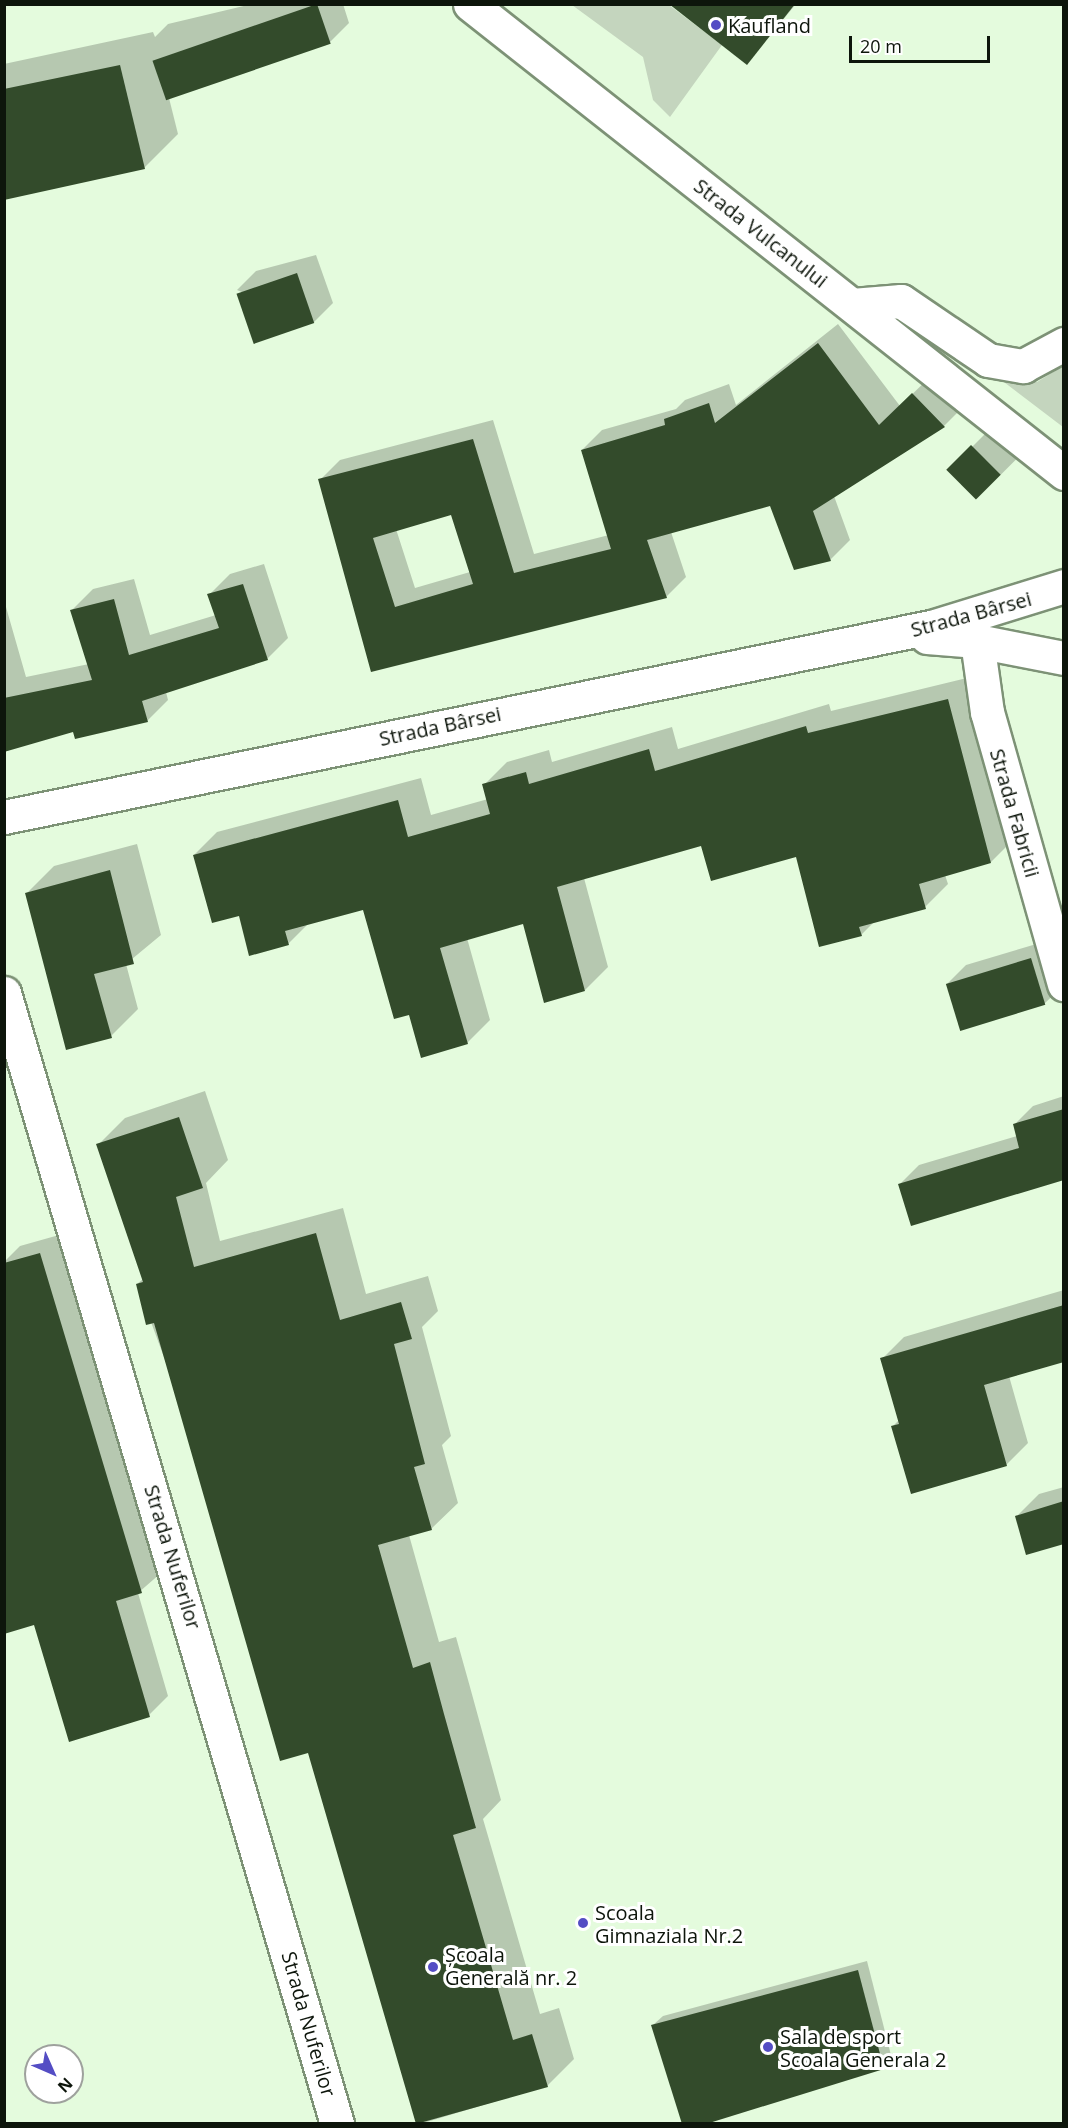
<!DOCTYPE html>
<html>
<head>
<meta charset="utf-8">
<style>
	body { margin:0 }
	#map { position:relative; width:1068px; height:2128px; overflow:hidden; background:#e4fbdd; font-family:"Open Sans",sans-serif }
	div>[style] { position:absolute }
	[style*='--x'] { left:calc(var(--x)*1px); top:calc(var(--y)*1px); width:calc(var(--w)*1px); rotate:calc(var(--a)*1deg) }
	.green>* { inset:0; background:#c4d5be }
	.shadow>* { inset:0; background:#0003; transform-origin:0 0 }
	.building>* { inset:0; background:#334b2b; transform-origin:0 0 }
	.roads { filter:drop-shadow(2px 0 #7d9276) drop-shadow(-2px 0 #7d9276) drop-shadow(0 2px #7d9276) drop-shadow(0 -2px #7d9276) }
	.minor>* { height:33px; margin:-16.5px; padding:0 16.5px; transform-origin:16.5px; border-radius:16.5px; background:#fff }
	.major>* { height:33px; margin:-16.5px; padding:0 16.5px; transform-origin:16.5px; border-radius:16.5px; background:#fff }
	.highway>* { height:33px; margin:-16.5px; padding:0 16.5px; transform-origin:16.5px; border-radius:16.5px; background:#fff }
	.dots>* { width:16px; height:16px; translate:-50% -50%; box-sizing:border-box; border:3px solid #fff; border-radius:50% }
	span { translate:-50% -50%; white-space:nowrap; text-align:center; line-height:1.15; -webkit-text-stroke:6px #fff; paint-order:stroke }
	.poi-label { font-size:20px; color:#0d150b }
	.left { translate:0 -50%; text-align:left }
	.street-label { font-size:20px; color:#0d150b }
	.frame { position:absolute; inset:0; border:6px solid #0d150b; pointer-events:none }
	.north { position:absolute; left:24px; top:2044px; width:60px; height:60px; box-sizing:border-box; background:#fff; border:2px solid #9ea19d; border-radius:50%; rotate:135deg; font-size:16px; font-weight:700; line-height:24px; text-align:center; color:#0d150b }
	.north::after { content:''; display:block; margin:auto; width:21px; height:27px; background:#544dc4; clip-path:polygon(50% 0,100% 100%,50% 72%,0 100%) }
	.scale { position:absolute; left:849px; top:36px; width:141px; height:27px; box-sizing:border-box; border:3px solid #0d150b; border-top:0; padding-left:8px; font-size:18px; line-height:21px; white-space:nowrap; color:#0d150b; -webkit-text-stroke:4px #fff; paint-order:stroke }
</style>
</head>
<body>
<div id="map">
	<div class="green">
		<div style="clip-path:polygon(572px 5px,669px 5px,722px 45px,670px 117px,653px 100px,643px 57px)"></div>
		<div style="clip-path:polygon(1063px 366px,1063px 427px,996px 376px,1037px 382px)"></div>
	</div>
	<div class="shadow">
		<div style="clip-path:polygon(252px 4px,343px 4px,349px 23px,330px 42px,165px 82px,178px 134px,144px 168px,4px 199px,4px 64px,153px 32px,155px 37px,168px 24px)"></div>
		<div style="clip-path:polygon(672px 4px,796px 4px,747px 63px)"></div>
		<div style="clip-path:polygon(316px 255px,333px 303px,314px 322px,237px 290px,256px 271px)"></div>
		<div style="clip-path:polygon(evenodd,838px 324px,900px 406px,933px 374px,964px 406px,944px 426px,834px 496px,850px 540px,830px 560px,771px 504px,671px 532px,686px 577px,666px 597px,372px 670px,320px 480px,340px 460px,493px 420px,534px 554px,609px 535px,582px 450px,602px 430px,676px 409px,685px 400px,729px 384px,736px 405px,838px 324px,452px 513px,470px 572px,415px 588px,396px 529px,452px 513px)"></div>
		<div style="left:989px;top:430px;width:40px;height:57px;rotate:45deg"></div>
		<div style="clip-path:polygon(264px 564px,288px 638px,267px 659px,166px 692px,168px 700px,147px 721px,74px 730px,4px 749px,4px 600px,26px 677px,89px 664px,72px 610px,93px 589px,134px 579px,150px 635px,216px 615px,209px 595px,230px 574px)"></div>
		<div style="clip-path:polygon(971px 677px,1014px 839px,991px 862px,945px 875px,948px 884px,925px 907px,874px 922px,861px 935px,797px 855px,702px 844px,584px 878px,608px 967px,585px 990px,524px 922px,467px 938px,490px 1020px,467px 1043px,364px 908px,309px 923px,288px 944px,240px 914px,194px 855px,217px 832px,421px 778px,431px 815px,488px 799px,484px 785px,507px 762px,549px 750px,552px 762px,672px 727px,678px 749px,829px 704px,831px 711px)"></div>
		<div style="clip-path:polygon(137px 844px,161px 935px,126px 964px,138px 1009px,111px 1036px,27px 893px,54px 866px)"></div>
		<div style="clip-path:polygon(1050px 940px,1064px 985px,1044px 1004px,947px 984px,966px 965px)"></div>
		<div style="clip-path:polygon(205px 1091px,228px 1160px,206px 1183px,220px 1241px,343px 1208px,366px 1294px,428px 1276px,438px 1311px,422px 1327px,451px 1436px,442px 1445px,458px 1503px,431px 1529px,409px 1535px,439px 1642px,456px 1637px,470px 1687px,501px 1800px,483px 1819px,540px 2014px,559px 2008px,574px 2059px,547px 2086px,420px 2124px,309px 1751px,137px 1284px,143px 1279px,98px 1145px,125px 1118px)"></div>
		<div style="clip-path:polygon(1064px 1096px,1064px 1178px,900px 1184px,919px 1165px,1017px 1136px,1014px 1125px,1033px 1106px)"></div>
		<div style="clip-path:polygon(59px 1235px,161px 1573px,138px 1593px,168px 1696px,149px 1715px,35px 1623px,4px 1580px,4px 1262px,20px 1246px)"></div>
		<div style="clip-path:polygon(1064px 1290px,1064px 1360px,1009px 1376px,1028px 1443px,1006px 1465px,893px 1426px,899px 1420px,882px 1359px,904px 1337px)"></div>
		<div style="clip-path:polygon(1064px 1487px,1064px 1542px,1017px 1516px,1039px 1494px)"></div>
		<div style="clip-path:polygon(867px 1961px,892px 2059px,883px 2068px,653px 2025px,663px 2016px)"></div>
	</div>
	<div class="building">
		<div style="left:317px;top:4px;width:42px;height:174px;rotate:71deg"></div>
		<div style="clip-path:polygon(669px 4px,795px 4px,747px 65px)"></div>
		<div style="clip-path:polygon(120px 65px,145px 169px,4px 200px,4px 89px)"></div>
		<div style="left:297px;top:273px;width:53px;height:64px;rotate:71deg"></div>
		<div style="clip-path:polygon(evenodd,818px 343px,879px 425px,912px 393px,945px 427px,813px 511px,831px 561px,794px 570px,770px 506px,647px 540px,667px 598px,371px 672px,318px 479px,473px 439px,514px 573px,611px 549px,581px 450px,665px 425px,664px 419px,709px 403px,715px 423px,818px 343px,451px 515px,473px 584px,395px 607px,373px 538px,451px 515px)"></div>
		<div style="left:971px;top:445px;width:42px;height:35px;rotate:45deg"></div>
		<div style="clip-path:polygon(243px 584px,268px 660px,142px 701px,148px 722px,75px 739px,73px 732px,4px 752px,4px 698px,92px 680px,70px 610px,114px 599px,129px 655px,219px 628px,207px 594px)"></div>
		<div style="clip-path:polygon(948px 699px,991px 863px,919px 884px,926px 909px,859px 927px,862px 936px,819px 947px,796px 857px,711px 881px,701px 846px,557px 887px,585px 991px,544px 1003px,523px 924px,440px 948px,468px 1044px,421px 1058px,409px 1015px,394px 1019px,363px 910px,285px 931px,289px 945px,249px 956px,239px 916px,212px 923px,193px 855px,398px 800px,408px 837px,490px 814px,482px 784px,526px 772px,529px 784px,649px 749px,655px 771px,806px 726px,808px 733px)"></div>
		<div style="clip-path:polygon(110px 870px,134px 964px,94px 974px,112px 1038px,66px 1050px,25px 893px)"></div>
		<div style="left:1031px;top:958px;width:49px;height:89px;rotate:73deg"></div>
		<div style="clip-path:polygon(1064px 1109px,1064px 1180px,911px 1226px,898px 1184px,1019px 1148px,1013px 1124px)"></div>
		<div style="clip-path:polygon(179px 1117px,203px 1188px,176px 1197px,194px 1267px,316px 1233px,340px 1320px,401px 1302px,412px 1339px,394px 1344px,425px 1464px,414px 1467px,432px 1530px,378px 1545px,413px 1668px,430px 1662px,444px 1714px,476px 1828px,453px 1835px,513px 2040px,532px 2034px,548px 2087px,416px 2124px,308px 1753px,280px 1761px,154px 1323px,146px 1325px,136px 1284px,143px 1282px,96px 1144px)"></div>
		<div style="clip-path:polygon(40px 1253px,142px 1593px,116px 1601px,150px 1717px,69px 1742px,34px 1625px,4px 1634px,4px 1263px)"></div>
		<div style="clip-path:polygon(1064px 1305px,1064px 1362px,984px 1385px,1007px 1466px,911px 1494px,891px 1426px,899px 1424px,880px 1358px)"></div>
		<div style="clip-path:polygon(1064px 1501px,1064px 1544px,1026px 1555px,1015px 1516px)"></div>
		<div style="clip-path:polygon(858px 1970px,884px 2069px,706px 2124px,682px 2124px,651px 2025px)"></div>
	</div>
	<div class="roads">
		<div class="minor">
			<div style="--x:852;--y:305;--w:49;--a:-4.7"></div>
			<div style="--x:901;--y:301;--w:105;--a:34.1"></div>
			<div style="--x:988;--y:360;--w:36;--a:10"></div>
			<div style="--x:1023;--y:366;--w:47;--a:-28.2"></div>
			<div style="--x:977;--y:641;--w:72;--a:82"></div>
			<div style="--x:987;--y:712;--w:283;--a:74.2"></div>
			<div style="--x:4;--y:993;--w:1179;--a:73.59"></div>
		</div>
		<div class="major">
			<div style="--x:470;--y:4;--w:757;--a:38.29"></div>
		</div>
		<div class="highway">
			<div style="--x:927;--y:637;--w:50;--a:4.6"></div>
			<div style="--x:977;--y:641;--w:89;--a:11.1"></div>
			<div style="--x:4;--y:817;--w:950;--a:-11.59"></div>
			<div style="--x:935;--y:626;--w:135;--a:-17.2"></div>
		</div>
	</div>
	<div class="dots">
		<div style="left:716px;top:25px;background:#544dc4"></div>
		<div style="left:583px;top:1923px;background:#544dc4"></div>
		<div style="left:433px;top:1967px;background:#544dc4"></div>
		<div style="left:768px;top:2047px;background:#544dc4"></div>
	</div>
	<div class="poi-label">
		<span class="left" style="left:728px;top:25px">Kaufland</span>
		<span class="left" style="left:595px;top:1924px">Scoala<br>Gimnaziala Nr.2</span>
		<span class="left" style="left:445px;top:1966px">Școala<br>Generală nr. 2</span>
		<span class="left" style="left:780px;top:2048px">Sala de sport<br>Scoala Generala 2</span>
	</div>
	<div class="street-label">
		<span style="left:761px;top:233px;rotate:38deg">Strada Vulcanului</span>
		<span style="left:971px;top:614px;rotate:-15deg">Strada Bârsei</span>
		<span style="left:440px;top:726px;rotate:-12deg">Strada Bârsei</span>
		<span style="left:1015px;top:813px;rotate:74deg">Strada Fabricii</span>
		<span style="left:173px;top:1557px;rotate:73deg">Strada Nuferilor</span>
		<span style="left:309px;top:2024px;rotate:74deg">Strada Nuferilor</span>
	</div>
	<div class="frame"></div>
	<div class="north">N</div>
	<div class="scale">20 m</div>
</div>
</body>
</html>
